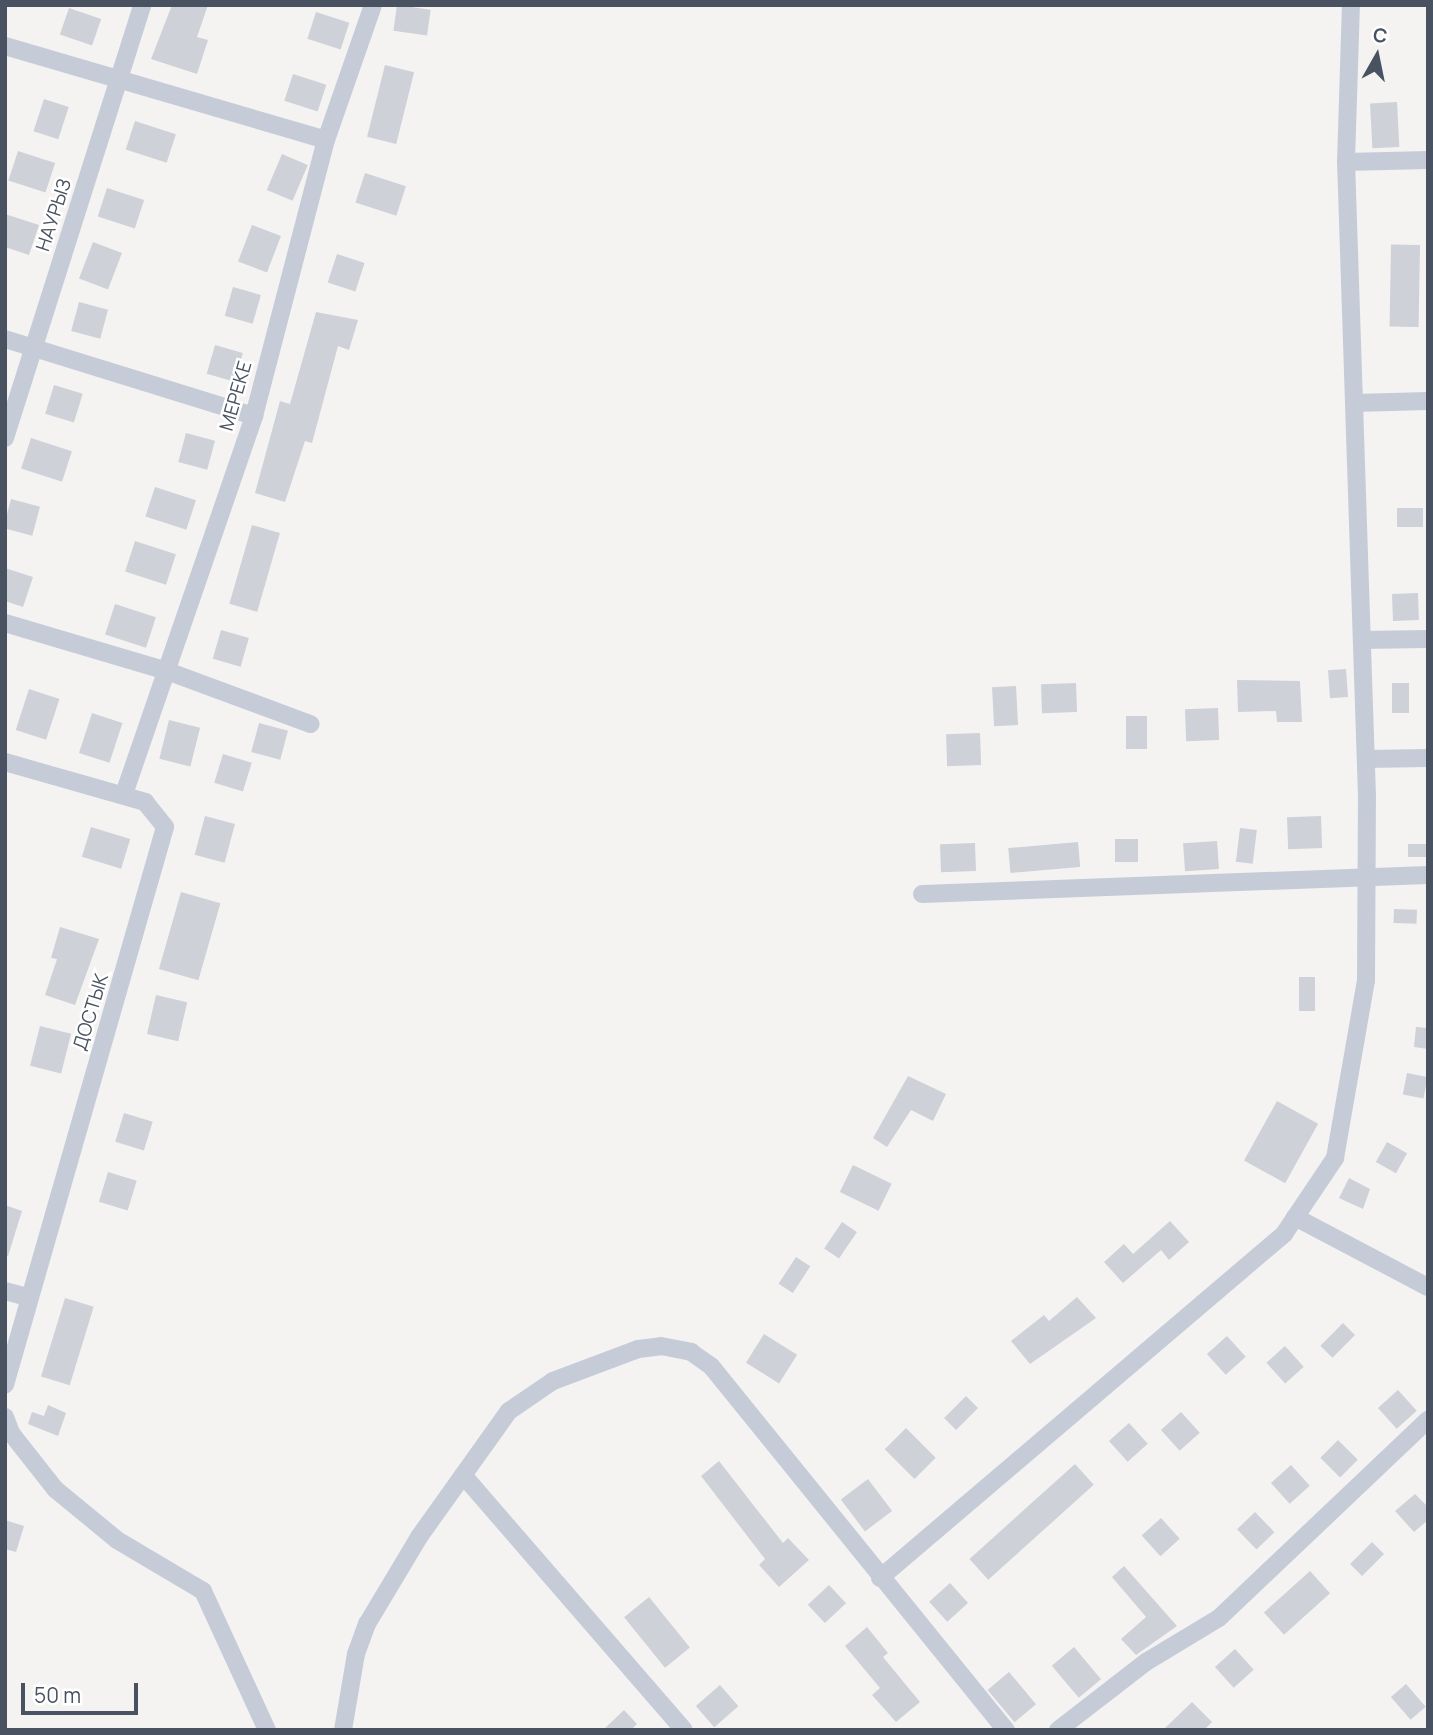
<!DOCTYPE html>
<html>
<head>
<meta charset="utf-8">
<style>
	body { margin:0 }
	#map { position:relative; width:1433px; height:1735px; overflow:hidden; background:#f4f3f2; font-family:Manrope,sans-serif }
	div>[style] { position:absolute }
	[style*='--x'] { left:calc(var(--x)*1px); top:calc(var(--y)*1px); width:calc(var(--w)*1px); rotate:calc(var(--a)*1deg) }
	.building>* { inset:0; background:#ced1d7; transform-origin:0 0 }
	.minor>* { height:18px; margin:-9px; padding:0 9px; transform-origin:9px; border-radius:9px; background:#c6ccd7 }
	span { translate:-50% -50%; white-space:nowrap; text-align:center; line-height:1.15; -webkit-text-stroke:5px #fff; paint-order:stroke }
	.street-label { font-size:19px; color:#495260 }
	.frame { position:absolute; inset:0; border:7px solid #495260; pointer-events:none }
	.north { position:absolute; left:1342px; top:21px; width:70px; height:70px; -webkit-text-stroke:5px #fff; paint-order:stroke; rotate:9deg; font-size:19px; font-weight:700; line-height:28px; text-align:center; color:#495260 }
	.north::after { content:''; display:block; margin:auto; width:24px; height:32px; background:#495260; clip-path:polygon(50% 0,100% 100%,50% 72%,0 100%) }
	.scale { position:absolute; left:21px; top:1683px; width:117px; height:32px; box-sizing:border-box; border:4px solid #495260; border-top:0; padding-left:9px; font-size:21px; line-height:24px; white-space:nowrap; color:#495260; -webkit-text-stroke:5px #fff; paint-order:stroke }
</style>
</head>
<body>
<div id="map">
	<div class="building">
		<div style="clip-path:polygon(172px 5px,208px 5px,197px 37px,208px 40px,197px 74px,151px 59px)"></div>
		<div style="left:397px;top:5px;width:34px;height:26px;rotate:8deg"></div>
		<div style="left:69px;top:8px;width:34px;height:28px;rotate:19deg"></div>
		<div style="left:316px;top:12px;width:35px;height:28px;rotate:18deg"></div>
		<div style="left:385px;top:65px;width:30px;height:74px;rotate:14deg"></div>
		<div style="left:293px;top:74px;width:35px;height:28px;rotate:18deg"></div>
		<div style="left:44px;top:99px;width:26px;height:34px;rotate:18deg"></div>
		<div style="left:1397px;top:102px;width:45px;height:27px;rotate:87deg"></div>
		<div style="left:135px;top:121px;width:43px;height:30px;rotate:18deg"></div>
		<div style="left:18px;top:151px;width:39px;height:31px;rotate:18deg"></div>
		<div style="left:282px;top:154px;width:28px;height:39px;rotate:23deg"></div>
		<div style="left:365px;top:173px;width:43px;height:31px;rotate:18deg"></div>
		<div style="left:107px;top:188px;width:39px;height:30px;rotate:18deg"></div>
		<div style="clip-path:polygon(5px 214px,39px 225px,29px 255px,5px 247px)"></div>
		<div style="left:252px;top:225px;width:31px;height:39px;rotate:21deg"></div>
		<div style="left:93px;top:242px;width:31px;height:39px;rotate:21deg"></div>
		<div style="left:1420px;top:245px;width:82px;height:29px;rotate:91deg"></div>
		<div style="left:337px;top:254px;width:29px;height:30px;rotate:18deg"></div>
		<div style="left:233px;top:287px;width:29px;height:30px;rotate:16deg"></div>
		<div style="left:79px;top:302px;width:30px;height:30px;rotate:15deg"></div>
		<div style="clip-path:polygon(316px 312px,358px 320px,349px 350px,338px 346px,312px 443px,305px 441px,285px 502px,255px 493px,280px 401px,290px 404px)"></div>
		<div style="left:215px;top:345px;width:29px;height:30px;rotate:16deg"></div>
		<div style="left:54px;top:385px;width:30px;height:30px;rotate:17deg"></div>
		<div style="left:186px;top:433px;width:30px;height:30px;rotate:15deg"></div>
		<div style="left:31px;top:438px;width:43px;height:32px;rotate:18deg"></div>
		<div style="left:155px;top:487px;width:43px;height:31px;rotate:18deg"></div>
		<div style="left:11px;top:499px;width:30px;height:30px;rotate:15deg"></div>
		<div style="left:1423px;top:508px;width:19px;height:26px;rotate:90deg"></div>
		<div style="left:252px;top:525px;width:29px;height:82px;rotate:16deg"></div>
		<div style="left:135px;top:541px;width:43px;height:32px;rotate:18deg"></div>
		<div style="clip-path:polygon(5px 568px,33px 577px,23px 607px,5px 601px)"></div>
		<div style="left:1418px;top:593px;width:27px;height:26px;rotate:88deg"></div>
		<div style="left:115px;top:604px;width:43px;height:32px;rotate:18deg"></div>
		<div style="left:221px;top:630px;width:29px;height:30px;rotate:16deg"></div>
		<div style="left:1346px;top:669px;width:28px;height:18px;rotate:86deg"></div>
		<div style="clip-path:polygon(1237px 680px,1300px 681px,1302px 722px,1277px 722px,1276px 711px,1238px 712px)"></div>
		<div style="left:1076px;top:683px;width:29px;height:35px;rotate:88deg"></div>
		<div style="left:1392px;top:683px;width:17px;height:30px"></div>
		<div style="left:1016px;top:686px;width:39px;height:24px;rotate:87deg"></div>
		<div style="left:29px;top:689px;width:32px;height:43px;rotate:18deg"></div>
		<div style="left:1218px;top:708px;width:32px;height:33px;rotate:88deg"></div>
		<div style="left:92px;top:713px;width:32px;height:42px;rotate:18deg"></div>
		<div style="left:1126px;top:716px;width:21px;height:33px"></div>
		<div style="left:169px;top:720px;width:32px;height:40px;rotate:14deg"></div>
		<div style="left:259px;top:723px;width:30px;height:30px;rotate:15deg"></div>
		<div style="left:980px;top:733px;width:32px;height:34px;rotate:88deg"></div>
		<div style="left:223px;top:754px;width:30px;height:30px;rotate:17deg"></div>
		<div style="left:205px;top:816px;width:31px;height:40px;rotate:15deg"></div>
		<div style="left:1321px;top:816px;width:32px;height:34px;rotate:88deg"></div>
		<div style="left:91px;top:827px;width:41px;height:31px;rotate:17deg"></div>
		<div style="left:1240px;top:828px;width:17px;height:34px;rotate:7deg"></div>
		<div style="left:1115px;top:839px;width:23px;height:23px"></div>
		<div style="left:1217px;top:841px;width:28px;height:34px;rotate:86deg"></div>
		<div style="left:1078px;top:842px;width:25px;height:70px;rotate:85deg"></div>
		<div style="left:975px;top:843px;width:28px;height:35px;rotate:88deg"></div>
		<div style="left:1408px;top:844px;width:20px;height:13px"></div>
		<div style="left:181px;top:892px;width:41px;height:80px;rotate:16deg"></div>
		<div style="left:1394px;top:909px;width:23px;height:14px;rotate:2deg"></div>
		<div style="clip-path:polygon(60px 927px,99px 939px,75px 1005px,45px 995px,57px 959px,51px 958px)"></div>
		<div style="left:1299px;top:977px;width:16px;height:34px"></div>
		<div style="left:156px;top:995px;width:32px;height:40px;rotate:13deg"></div>
		<div style="left:40px;top:1026px;width:32px;height:41px;rotate:14deg"></div>
		<div style="clip-path:polygon(1416px 1027px,1428px 1028px,1428px 1049px,1414px 1047px)"></div>
		<div style="left:1407px;top:1073px;width:21px;height:22px;rotate:11deg"></div>
		<div style="clip-path:polygon(908px 1076px,946px 1094px,933px 1121px,911px 1110px,887px 1147px,873px 1138px)"></div>
		<div style="left:1277px;top:1101px;width:47px;height:68px;rotate:29deg"></div>
		<div style="left:124px;top:1113px;width:30px;height:30px;rotate:17deg"></div>
		<div style="left:1387px;top:1142px;width:23px;height:23px;rotate:29deg"></div>
		<div style="left:853px;top:1165px;width:43px;height:30px;rotate:26deg"></div>
		<div style="left:108px;top:1172px;width:30px;height:31px;rotate:17deg"></div>
		<div style="clip-path:polygon(1349px 1178px,1370px 1189px,1363px 1209px,1339px 1198px)"></div>
		<div style="clip-path:polygon(5px 1205px,22px 1211px,8px 1256px,5px 1255px)"></div>
		<div style="clip-path:polygon(1170px 1221px,1189px 1242px,1169px 1260px,1161px 1250px,1123px 1283px,1104px 1262px,1124px 1244px,1133px 1254px)"></div>
		<div style="left:842px;top:1222px;width:18px;height:32px;rotate:34deg"></div>
		<div style="left:796px;top:1257px;width:17px;height:32px;rotate:33deg"></div>
		<div style="clip-path:polygon(1077px 1297px,1096px 1318px,1030px 1364px,1011px 1341px,1044px 1315px,1049px 1321px)"></div>
		<div style="left:65px;top:1298px;width:30px;height:82px;rotate:17deg"></div>
		<div style="left:1343px;top:1323px;width:17px;height:32px;rotate:45deg"></div>
		<div style="left:764px;top:1334px;width:39px;height:34px;rotate:32deg"></div>
		<div style="left:1227px;top:1336px;width:28px;height:27px;rotate:48deg"></div>
		<div style="left:1285px;top:1346px;width:28px;height:25px;rotate:48deg"></div>
		<div style="left:1398px;top:1390px;width:28px;height:27px;rotate:48deg"></div>
		<div style="left:966px;top:1396px;width:17px;height:31px;rotate:45deg"></div>
		<div style="clip-path:polygon(48px 1405px,66px 1413px,58px 1436px,28px 1424px,32px 1412px,44px 1416px)"></div>
		<div style="left:1181px;top:1412px;width:28px;height:27px;rotate:48deg"></div>
		<div style="left:1129px;top:1423px;width:28px;height:27px;rotate:48deg"></div>
		<div style="left:906px;top:1428px;width:42px;height:30px;rotate:45deg"></div>
		<div style="left:1338px;top:1440px;width:28px;height:25px;rotate:45deg"></div>
		<div style="clip-path:polygon(719px 1461px,783px 1543px,788px 1538px,809px 1560px,779px 1587px,759px 1565px,765px 1559px,701px 1476px)"></div>
		<div style="left:1075px;top:1464px;width:28px;height:142px;rotate:48deg"></div>
		<div style="left:1291px;top:1465px;width:28px;height:27px;rotate:48deg"></div>
		<div style="left:868px;top:1479px;width:40px;height:34px;rotate:53deg"></div>
		<div style="clip-path:polygon(1415px 1494px,1428px 1507px,1428px 1520px,1414px 1532px,1395px 1511px)"></div>
		<div style="left:1255px;top:1512px;width:28px;height:25px;rotate:46deg"></div>
		<div style="left:1161px;top:1518px;width:28px;height:26px;rotate:48deg"></div>
		<div style="clip-path:polygon(5px 1520px,24px 1526px,16px 1552px,5px 1549px)"></div>
		<div style="left:1372px;top:1542px;width:17px;height:31px;rotate:45deg"></div>
		<div style="clip-path:polygon(1124px 1566px,1177px 1626px,1136px 1655px,1121px 1639px,1146px 1617px,1112px 1577px)"></div>
		<div style="left:1310px;top:1571px;width:30px;height:62px;rotate:48deg"></div>
		<div style="left:950px;top:1583px;width:27px;height:28px;rotate:48deg"></div>
		<div style="left:829px;top:1585px;width:25px;height:29px;rotate:47deg"></div>
		<div style="left:649px;top:1597px;width:65px;height:32px;rotate:51deg"></div>
		<div style="clip-path:polygon(867px 1627px,888px 1653px,883px 1657px,920px 1702px,896px 1722px,872px 1695px,880px 1688px,845px 1646px)"></div>
		<div style="left:1074px;top:1647px;width:42px;height:29px;rotate:50deg"></div>
		<div style="left:1235px;top:1649px;width:28px;height:27px;rotate:48deg"></div>
		<div style="left:1009px;top:1672px;width:42px;height:28px;rotate:50deg"></div>
		<div style="left:1406px;top:1684px;width:30px;height:20px;rotate:49deg"></div>
		<div style="left:720px;top:1685px;width:28px;height:32px;rotate:49deg"></div>
		<div style="clip-path:polygon(1192px 1702px,1212px 1722px,1204px 1730px,1163px 1730px)"></div>
		<div style="clip-path:polygon(624px 1710px,637px 1724px,631px 1730px,603px 1730px)"></div>
	</div>
	<div class="minor">
		<div style="--x:5;--y:46;--w:334;--a:16.3"></div>
		<div style="--x:1346;--y:162;--w:82;--a:-1.4"></div>
		<div style="--x:5;--y:339;--w:261;--a:17.2"></div>
		<div style="--x:1354;--y:403;--w:74;--a:-1.5"></div>
		<div style="--x:5;--y:438;--w:454;--a:-72.4"></div>
		<div style="--x:5;--y:623;--w:169;--a:16.5"></div>
		<div style="--x:167;--y:671;--w:153;--a:20.3"></div>
		<div style="--x:1362;--y:640;--w:66;--a:-0.9"></div>
		<div style="--x:1366;--y:759;--w:62;--a:-0.9"></div>
		<div style="--x:5;--y:762;--w:146;--a:15.9"></div>
		<div style="--x:145;--y:802;--w:32;--a:51"></div>
		<div style="--x:165;--y:827;--w:580;--a:106"></div>
		<div style="--x:124;--y:794;--w:400;--a:-71"></div>
		<div style="--x:254;--y:416;--w:285;--a:-75.4"></div>
		<div style="--x:326;--y:140;--w:143;--a:-70.8"></div>
		<div style="--x:922;--y:894;--w:506;--a:-2.15"></div>
		<div style="--x:1295;--y:1217;--w:150;--a:27.8"></div>
		<div style="--x:5;--y:1291;--w:24;--a:15"></div>
		<div style="--x:5;--y:1417;--w:17;--a:69"></div>
		<div style="--x:11;--y:1433;--w:71;--a:51.8"></div>
		<div style="--x:55;--y:1489;--w:80;--a:39.4"></div>
		<div style="--x:117;--y:1540;--w:100;--a:30.7"></div>
		<div style="--x:203;--y:1591;--w:153;--a:65.3"></div>
		<div style="--x:463;--y:1475;--w:337;--a:49.1"></div>
		<div style="--x:880;--y:1578;--w:531;--a:-40.41"></div>
		<div style="--x:1284;--y:1234;--w:92;--a:-56.1"></div>
		<div style="--x:1335;--y:1158;--w:180;--a:-80.1"></div>
		<div style="--x:1366;--y:981;--w:184;--a:-89.7"></div>
		<div style="--x:1367;--y:797;--w:635;--a:-91.89"></div>
		<div style="--x:1346;--y:162;--w:157;--a:-88.2"></div>
		<div style="--x:343;--y:1730;--w:77;--a:-80.3"></div>
		<div style="--x:356;--y:1654;--w:32;--a:-70"></div>
		<div style="--x:367;--y:1624;--w:101;--a:-59.1"></div>
		<div style="--x:419;--y:1537;--w:155;--a:-54.5"></div>
		<div style="--x:509;--y:1411;--w:53;--a:-34.3"></div>
		<div style="--x:553;--y:1381;--w:91;--a:-20.6"></div>
		<div style="--x:638;--y:1349;--w:23;--a:-7"></div>
		<div style="--x:661;--y:1346;--w:31;--a:11"></div>
		<div style="--x:691;--y:1352;--w:24;--a:35"></div>
		<div style="--x:711;--y:1366;--w:469;--a:51"></div>
		<div style="--x:1058;--y:1730;--w:111;--a:-37.7"></div>
		<div style="--x:1146;--y:1662;--w:85;--a:-31.1"></div>
		<div style="--x:1219;--y:1618;--w:288;--a:-43.5"></div>
	</div>
	<div class="street-label">
		<span style="left:54px;top:215px;rotate:-72deg">НАУРЫЗ</span>
		<span style="left:236px;top:396px;rotate:-74deg">МЕРЕКЕ</span>
		<span style="left:91px;top:1012px;rotate:-73deg">ДОСТЫК</span>
	</div>
	<div class="frame"></div>
	<div class="north">С</div>
	<div class="scale">50 m</div>
</div>
</body>
</html>
